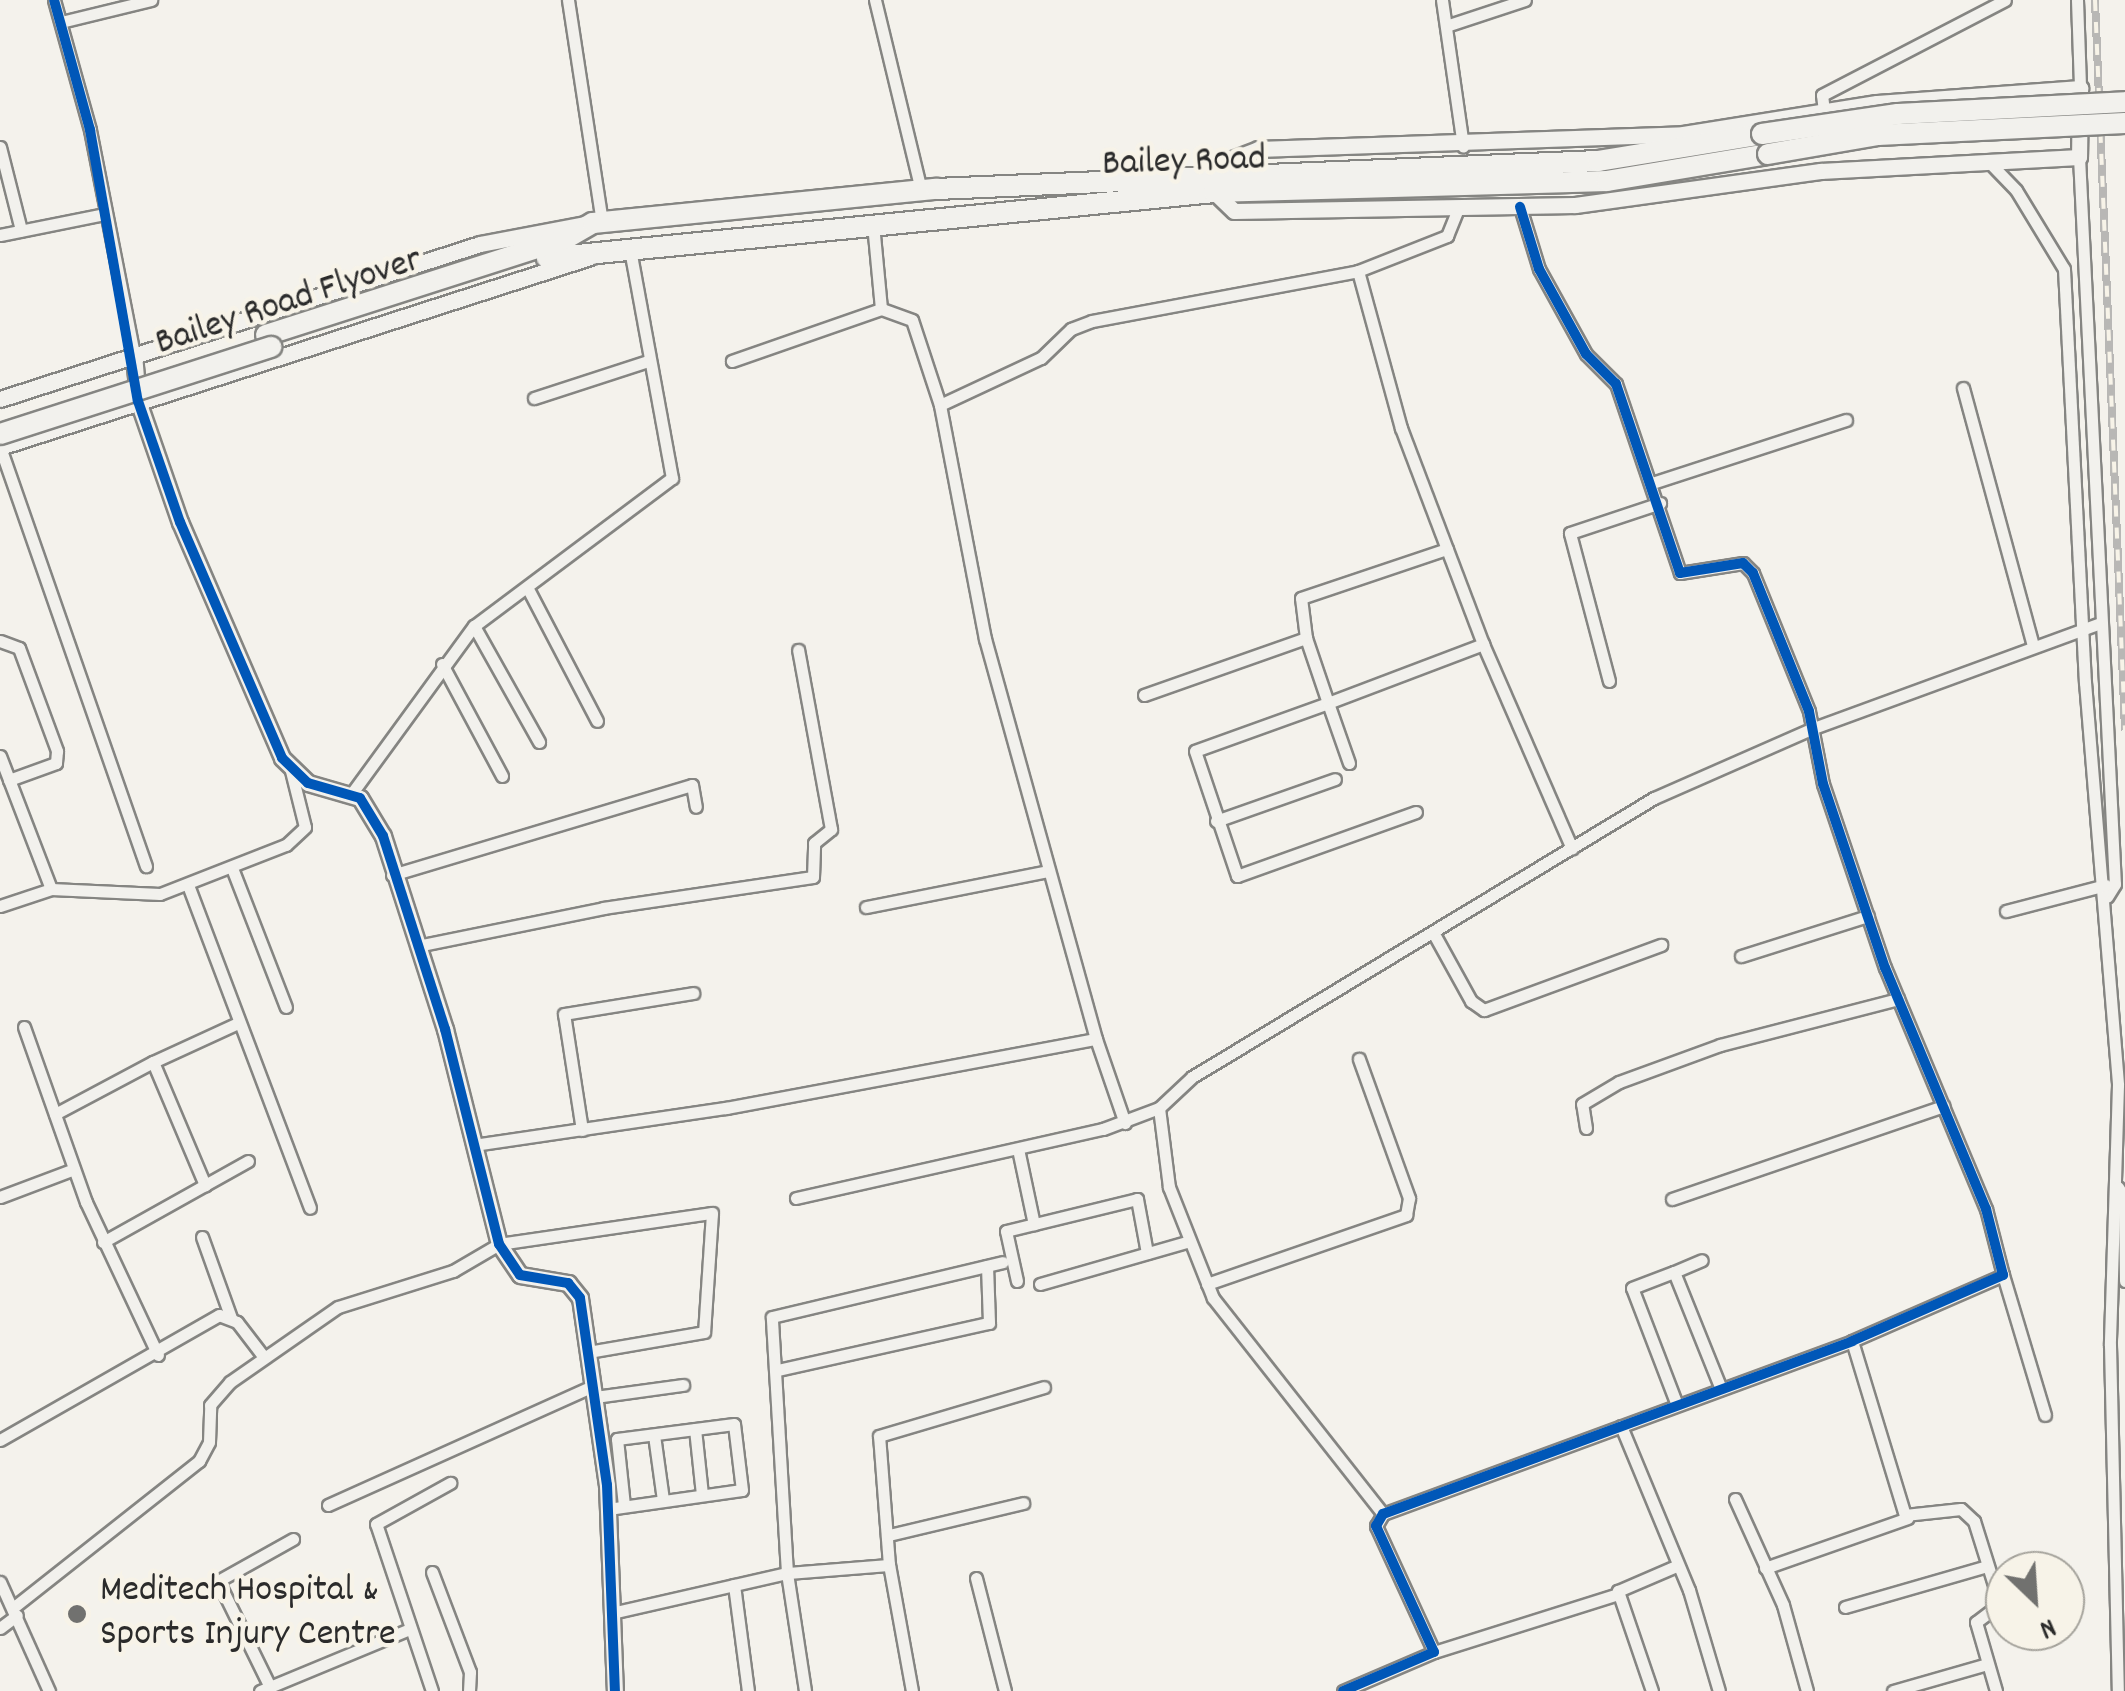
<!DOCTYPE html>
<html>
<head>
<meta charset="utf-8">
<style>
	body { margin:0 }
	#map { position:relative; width:2125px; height:1691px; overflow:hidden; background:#f4f2ec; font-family:Dekko,sans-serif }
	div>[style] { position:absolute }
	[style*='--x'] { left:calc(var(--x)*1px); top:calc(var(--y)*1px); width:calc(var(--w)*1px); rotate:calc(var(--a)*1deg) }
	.roads { filter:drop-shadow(2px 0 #858582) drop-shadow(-2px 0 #858582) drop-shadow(0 2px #858582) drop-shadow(0 -2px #858582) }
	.street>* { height:11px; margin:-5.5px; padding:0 5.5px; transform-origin:5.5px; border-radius:5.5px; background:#f2f1ed }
	.secondary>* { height:15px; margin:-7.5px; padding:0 7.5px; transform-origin:7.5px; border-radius:7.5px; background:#f2f1ed }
	.highway>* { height:20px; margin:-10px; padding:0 10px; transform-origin:10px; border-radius:10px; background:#f2f1ed }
	.rail>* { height:8px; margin-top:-4px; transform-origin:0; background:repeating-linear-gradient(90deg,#f7f3e8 0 11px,#b8b7b5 0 22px); box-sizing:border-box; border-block:2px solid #b8b7b5 }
	.bridges { filter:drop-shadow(2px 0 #858582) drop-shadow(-2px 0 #858582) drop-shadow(0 2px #858582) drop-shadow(0 -2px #858582) }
	.highway-bridge>* { height:20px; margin:-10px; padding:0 10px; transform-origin:10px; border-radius:10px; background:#f2f1ed }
	.cycleway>* { height:10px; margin:-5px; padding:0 5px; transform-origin:5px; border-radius:5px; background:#0057b8 }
	.dots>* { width:28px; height:28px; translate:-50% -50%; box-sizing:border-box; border:5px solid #f7f3e8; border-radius:50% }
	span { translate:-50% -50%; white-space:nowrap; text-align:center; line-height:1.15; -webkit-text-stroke:9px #f7f3e8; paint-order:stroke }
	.street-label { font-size:38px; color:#2b2b2b }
	.poi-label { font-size:38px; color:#2b2b2b }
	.left { translate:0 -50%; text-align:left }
	.north { position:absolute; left:1985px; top:1551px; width:100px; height:100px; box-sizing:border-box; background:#f7f3e8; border:2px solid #a5a39c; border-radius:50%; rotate:155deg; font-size:28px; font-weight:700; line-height:40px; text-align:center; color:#2b2b2b }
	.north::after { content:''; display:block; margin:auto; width:35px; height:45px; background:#71716f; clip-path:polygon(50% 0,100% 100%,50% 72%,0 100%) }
</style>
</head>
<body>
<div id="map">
	<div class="roads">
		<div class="street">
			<div style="--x:54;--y:0;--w:135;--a:74.5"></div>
			<div style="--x:90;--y:130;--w:228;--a:78.9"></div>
			<div style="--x:568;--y:0;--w:225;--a:81.3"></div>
			<div style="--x:875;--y:0;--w:195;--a:76.4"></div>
			<div style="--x:1442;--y:0;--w:148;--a:81.8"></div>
			<div style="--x:2077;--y:0;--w:88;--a:88"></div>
			<div style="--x:61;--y:22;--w:93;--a:-13.7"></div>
			<div style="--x:1446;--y:26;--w:83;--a:-18.2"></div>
			<div style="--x:1824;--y:111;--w:16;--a:-97"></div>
			<div style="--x:1822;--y:95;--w:206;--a:-27.4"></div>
			<div style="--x:0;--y:147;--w:86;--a:75.8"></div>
			<div style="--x:2079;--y:157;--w:728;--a:87.17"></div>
			<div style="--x:2115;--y:884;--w:15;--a:122"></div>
			<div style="--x:1988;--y:161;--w:40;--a:46"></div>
			<div style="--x:2016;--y:190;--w:92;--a:58.7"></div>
			<div style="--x:2064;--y:269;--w:414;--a:87.1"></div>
			<div style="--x:2085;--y:682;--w:404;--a:85.3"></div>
			<div style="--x:2118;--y:1085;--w:260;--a:91.8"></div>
			<div style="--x:2110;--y:1345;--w:346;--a:88.7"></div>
			<div style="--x:873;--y:224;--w:85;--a:84.6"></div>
			<div style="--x:0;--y:235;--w:106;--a:-11.4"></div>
			<div style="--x:1358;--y:271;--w:163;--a:74.7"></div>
			<div style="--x:1401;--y:428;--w:231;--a:69.2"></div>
			<div style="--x:1963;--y:388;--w:266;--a:74.8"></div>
			<div style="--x:534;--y:398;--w:120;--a:-18"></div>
			<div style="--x:940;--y:405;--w:111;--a:-25"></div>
			<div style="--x:1041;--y:358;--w:42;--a:-44"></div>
			<div style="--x:1071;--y:329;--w:22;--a:-21"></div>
			<div style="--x:1092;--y:321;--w:271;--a:-10.6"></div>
			<div style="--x:1358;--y:271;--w:96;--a:-21.5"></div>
			<div style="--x:1447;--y:236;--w:31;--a:-68"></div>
			<div style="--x:0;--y:447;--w:444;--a:70.8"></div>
			<div style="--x:1652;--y:483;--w:204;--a:-18"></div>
			<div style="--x:527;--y:587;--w:151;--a:62.4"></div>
			<div style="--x:474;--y:626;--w:133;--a:60.7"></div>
			<div style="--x:1306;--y:638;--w:40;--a:-97.1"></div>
			<div style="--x:1301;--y:598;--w:154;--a:-18.6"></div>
			<div style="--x:0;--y:641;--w:20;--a:20"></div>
			<div style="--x:19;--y:648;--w:110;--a:69.7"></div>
			<div style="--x:57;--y:751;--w:12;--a:95"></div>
			<div style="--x:56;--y:763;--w:50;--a:160.1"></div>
			<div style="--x:442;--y:664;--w:127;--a:61.8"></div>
			<div style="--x:1609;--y:681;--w:153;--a:-104.8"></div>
			<div style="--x:1570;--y:533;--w:95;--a:-18.4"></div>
			<div style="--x:1144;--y:695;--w:172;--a:-19.4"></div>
			<div style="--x:1306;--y:638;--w:69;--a:71.3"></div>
			<div style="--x:1328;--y:703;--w:141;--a:160.2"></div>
			<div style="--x:1195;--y:751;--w:132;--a:71.4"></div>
			<div style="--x:1237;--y:876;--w:190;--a:-19.7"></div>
			<div style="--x:0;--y:756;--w:142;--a:69"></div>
			<div style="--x:1349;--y:763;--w:64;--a:-109.3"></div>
			<div style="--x:1328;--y:703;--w:166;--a:-20.8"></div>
			<div style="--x:1483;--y:644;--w:223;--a:66.5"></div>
			<div style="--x:352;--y:793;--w:207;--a:-53.9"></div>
			<div style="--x:474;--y:626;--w:247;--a:-36.8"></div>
			<div style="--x:672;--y:478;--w:233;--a:-100.4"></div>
			<div style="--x:1216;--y:821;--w:126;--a:-19.4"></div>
			<div style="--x:232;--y:868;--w:149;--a:68.8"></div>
			<div style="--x:392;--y:875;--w:313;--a:-16.7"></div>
			<div style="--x:692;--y:785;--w:22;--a:80"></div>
			<div style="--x:188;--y:885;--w:345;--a:69.3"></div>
			<div style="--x:0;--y:906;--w:54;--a:-18.4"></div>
			<div style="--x:51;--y:889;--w:109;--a:2.6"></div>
			<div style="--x:160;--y:894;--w:135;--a:-21.3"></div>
			<div style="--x:286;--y:845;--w:26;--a:-43"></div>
			<div style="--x:305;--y:827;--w:58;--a:-104"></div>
			<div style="--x:866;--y:907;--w:186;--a:-11.2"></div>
			<div style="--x:2006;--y:911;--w:103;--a:-14.6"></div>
			<div style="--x:1434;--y:934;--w:77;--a:61.1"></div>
			<div style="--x:1471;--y:1001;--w:16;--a:35"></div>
			<div style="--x:1484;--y:1010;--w:189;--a:-20.2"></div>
			<div style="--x:417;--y:946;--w:190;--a:-11.5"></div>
			<div style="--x:603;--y:908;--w:212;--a:-8.4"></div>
			<div style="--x:813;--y:877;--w:34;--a:-88"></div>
			<div style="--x:814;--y:843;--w:22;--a:-39"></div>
			<div style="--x:831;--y:829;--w:182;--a:-100.4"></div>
			<div style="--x:1741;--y:956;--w:133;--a:-17.5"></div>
			<div style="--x:24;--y:1027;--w:186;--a:70.5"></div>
			<div style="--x:86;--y:1202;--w:169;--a:64.8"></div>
			<div style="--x:1096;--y:1039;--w:89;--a:71"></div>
			<div style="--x:153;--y:1062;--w:94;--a:-24.6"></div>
			<div style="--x:1159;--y:1108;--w:80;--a:82.8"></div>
			<div style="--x:1169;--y:1187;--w:119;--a:68.4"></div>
			<div style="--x:1213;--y:1298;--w:275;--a:51.8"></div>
			<div style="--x:55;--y:1114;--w:111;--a:-28"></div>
			<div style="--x:153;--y:1062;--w:134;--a:67.1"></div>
			<div style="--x:1586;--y:1128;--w:24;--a:-99"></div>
			<div style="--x:1582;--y:1104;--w:43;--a:-30.7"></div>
			<div style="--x:1619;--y:1082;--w:108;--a:-20.1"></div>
			<div style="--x:1720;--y:1045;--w:184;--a:-14.5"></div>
			<div style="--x:582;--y:1130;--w:117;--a:-98.8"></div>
			<div style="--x:564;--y:1014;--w:131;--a:-9.2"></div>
			<div style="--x:474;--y:1145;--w:255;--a:-8.4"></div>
			<div style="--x:726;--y:1108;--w:376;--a:-10.6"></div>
			<div style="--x:1096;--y:1039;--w:415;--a:-105.5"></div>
			<div style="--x:985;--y:639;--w:238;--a:-100.9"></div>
			<div style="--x:940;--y:405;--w:89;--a:-108.2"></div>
			<div style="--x:912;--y:320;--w:33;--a:-160"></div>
			<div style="--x:881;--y:309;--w:158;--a:160.8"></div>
			<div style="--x:1018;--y:1149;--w:77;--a:78"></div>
			<div style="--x:2118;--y:1187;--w:12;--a:59"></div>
			<div style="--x:2124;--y:1197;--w:84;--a:89.3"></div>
			<div style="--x:0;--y:1197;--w:79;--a:-20.7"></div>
			<div style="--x:796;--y:1198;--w:315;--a:-12.7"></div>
			<div style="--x:1103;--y:1129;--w:60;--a:-20.6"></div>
			<div style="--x:1159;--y:1108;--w:45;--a:-43.2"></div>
			<div style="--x:1192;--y:1077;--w:540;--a:-31.13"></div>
			<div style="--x:1654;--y:798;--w:171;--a:-23.7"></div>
			<div style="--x:1811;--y:729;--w:306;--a:-20.1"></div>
			<div style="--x:1672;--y:1199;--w:287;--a:-18.9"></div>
			<div style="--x:202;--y:1237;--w:86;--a:70.3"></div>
			<div style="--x:103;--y:1242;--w:166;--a:-29.2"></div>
			<div style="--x:1674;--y:1272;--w:30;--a:-23"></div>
			<div style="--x:2003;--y:1275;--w:146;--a:73.3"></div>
			<div style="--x:1017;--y:1281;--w:51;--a:-102.4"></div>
			<div style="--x:1006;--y:1231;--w:135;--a:-13.7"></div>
			<div style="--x:1137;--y:1199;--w:55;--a:79.5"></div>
			<div style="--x:1040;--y:1284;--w:156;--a:-16"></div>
			<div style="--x:1207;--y:1284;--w:211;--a:-19.1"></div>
			<div style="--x:1406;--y:1215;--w:17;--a:-80"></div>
			<div style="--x:1409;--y:1198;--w:148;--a:-109.8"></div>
			<div style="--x:1852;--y:1341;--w:182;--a:73.1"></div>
			<div style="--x:1905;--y:1515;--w:56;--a:-6.1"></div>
			<div style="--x:1961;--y:1509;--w:18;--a:43"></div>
			<div style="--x:1974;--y:1521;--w:87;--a:72.6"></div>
			<div style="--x:2000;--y:1604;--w:30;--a:143"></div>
			<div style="--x:1976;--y:1622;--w:72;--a:73.8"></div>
			<div style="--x:778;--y:1370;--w:216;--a:-12.6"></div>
			<div style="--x:989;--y:1323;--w:57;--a:-92"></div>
			<div style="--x:595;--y:1397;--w:89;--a:-7.8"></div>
			<div style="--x:1677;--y:1405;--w:125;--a:-111"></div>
			<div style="--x:1632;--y:1288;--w:45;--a:-20.9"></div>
			<div style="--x:1674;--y:1272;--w:126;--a:68.1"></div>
			<div style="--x:1621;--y:1426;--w:178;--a:67.5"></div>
			<div style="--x:1689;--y:1590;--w:105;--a:73.5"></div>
			<div style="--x:695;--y:1429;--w:66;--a:83.9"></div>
			<div style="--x:654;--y:1435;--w:66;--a:82.1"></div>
			<div style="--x:0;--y:1440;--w:252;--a:-29.7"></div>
			<div style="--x:219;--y:1315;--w:19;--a:21"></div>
			<div style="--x:237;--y:1322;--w:43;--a:52.6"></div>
			<div style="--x:1735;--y:1499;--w:116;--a:65.6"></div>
			<div style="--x:1783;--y:1605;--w:89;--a:74.4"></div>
			<div style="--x:328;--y:1505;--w:290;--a:-24.2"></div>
			<div style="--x:608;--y:1509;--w:135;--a:-8.1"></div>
			<div style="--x:742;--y:1490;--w:66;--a:-96.9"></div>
			<div style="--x:734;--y:1424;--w:118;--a:172.7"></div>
			<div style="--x:617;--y:1439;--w:67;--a:84"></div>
			<div style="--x:889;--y:1535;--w:138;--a:-13.4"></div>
			<div style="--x:889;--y:1565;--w:102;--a:175.5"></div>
			<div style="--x:787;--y:1573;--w:256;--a:-93.4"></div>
			<div style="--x:772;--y:1317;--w:237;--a:-13.4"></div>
			<div style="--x:1765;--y:1568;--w:151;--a:-19.3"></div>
			<div style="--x:432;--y:1572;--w:107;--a:69.2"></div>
			<div style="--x:470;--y:1672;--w:19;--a:93"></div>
			<div style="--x:976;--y:1578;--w:117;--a:75.6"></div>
			<div style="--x:0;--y:1582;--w:120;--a:65.8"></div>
			<div style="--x:734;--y:1585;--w:107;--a:82.5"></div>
			<div style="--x:14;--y:1607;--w:236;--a:-38.3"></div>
			<div style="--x:199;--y:1461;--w:21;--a:-62"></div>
			<div style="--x:209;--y:1442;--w:37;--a:-88"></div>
			<div style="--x:210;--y:1405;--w:30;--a:-49"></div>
			<div style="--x:230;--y:1382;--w:131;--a:-34.8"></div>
			<div style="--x:338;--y:1307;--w:121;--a:-17.4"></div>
			<div style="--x:453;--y:1271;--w:53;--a:-30.4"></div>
			<div style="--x:499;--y:1244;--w:215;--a:-8.3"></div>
			<div style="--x:712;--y:1213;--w:119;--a:93.8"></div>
			<div style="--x:704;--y:1332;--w:118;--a:170.2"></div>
			<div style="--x:1845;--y:1607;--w:148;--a:-16.1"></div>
			<div style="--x:612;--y:1613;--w:180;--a:-12.9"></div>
			<div style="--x:787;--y:1573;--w:119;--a:81.3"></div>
			<div style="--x:0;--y:1628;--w:21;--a:-37"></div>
			<div style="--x:1434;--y:1652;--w:193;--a:-17.5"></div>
			<div style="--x:270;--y:1687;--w:118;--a:-116.1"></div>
			<div style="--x:218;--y:1581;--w:86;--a:-29.2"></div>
			<div style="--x:260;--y:1691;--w:162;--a:-22.5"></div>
			<div style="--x:432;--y:1691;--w:176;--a:-108.5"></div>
			<div style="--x:376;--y:1524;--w:85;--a:-29"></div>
			<div style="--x:912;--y:1691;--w:128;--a:-100.3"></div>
			<div style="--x:889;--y:1565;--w:129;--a:-94.4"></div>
			<div style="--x:879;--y:1436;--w:172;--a:-16.5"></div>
			<div style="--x:1343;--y:1691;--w:99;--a:-23.2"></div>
			<div style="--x:1434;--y:1652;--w:139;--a:-114.7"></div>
			<div style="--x:1376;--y:1526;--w:14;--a:-60"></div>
			<div style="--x:1383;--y:1514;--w:500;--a:-20.2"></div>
			<div style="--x:1852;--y:1341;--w:165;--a:-23.6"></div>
			<div style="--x:2003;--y:1275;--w:68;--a:-104.4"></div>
			<div style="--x:1986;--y:1209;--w:261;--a:-112.7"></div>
			<div style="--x:1885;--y:968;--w:194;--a:-108.6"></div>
			<div style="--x:1823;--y:784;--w:74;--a:-100.9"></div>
			<div style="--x:1809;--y:711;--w:149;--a:-112.1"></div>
			<div style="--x:1753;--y:573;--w:14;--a:-135"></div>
			<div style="--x:1743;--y:563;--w:64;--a:171"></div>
			<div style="--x:1680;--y:573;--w:200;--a:-108.7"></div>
			<div style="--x:1616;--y:384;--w:42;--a:-135"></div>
			<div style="--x:1586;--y:354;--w:97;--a:-118.9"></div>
			<div style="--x:1539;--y:269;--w:65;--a:-107"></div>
			<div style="--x:1652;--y:1691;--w:106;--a:-108.8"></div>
			<div style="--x:1618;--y:1591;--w:63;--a:-23.3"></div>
			<div style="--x:1893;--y:1691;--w:98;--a:-16"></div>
		</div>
		<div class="secondary">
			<div style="--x:1214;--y:176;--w:20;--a:-49"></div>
			<div style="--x:1227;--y:161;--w:33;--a:-21"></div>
			<div style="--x:1258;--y:149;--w:425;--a:-2"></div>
			<div style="--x:1683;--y:134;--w:196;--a:-9.1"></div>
			<div style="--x:1877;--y:103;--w:204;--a:-4.2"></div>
			<div style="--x:2080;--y:88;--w:69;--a:90.8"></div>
			<div style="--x:2079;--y:157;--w:259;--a:176.9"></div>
			<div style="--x:1820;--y:171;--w:247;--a:172.1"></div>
			<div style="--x:1575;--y:205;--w:341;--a:179"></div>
			<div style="--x:1234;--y:211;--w:28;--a:-136"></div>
			<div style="--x:134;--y:354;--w:47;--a:85.1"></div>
			<div style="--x:138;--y:401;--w:128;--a:70.9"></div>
			<div style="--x:180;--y:522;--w:257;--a:66.6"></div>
			<div style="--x:282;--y:758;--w:36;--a:44"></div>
			<div style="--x:308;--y:783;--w:54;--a:16.1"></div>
			<div style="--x:360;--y:798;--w:44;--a:58.8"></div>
			<div style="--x:383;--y:836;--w:203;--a:72.2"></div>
			<div style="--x:445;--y:1029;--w:222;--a:75.9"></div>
			<div style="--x:499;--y:1244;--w:37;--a:56"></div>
			<div style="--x:520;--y:1275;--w:49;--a:9.5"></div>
			<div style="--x:568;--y:1283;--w:19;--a:51"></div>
			<div style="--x:580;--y:1298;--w:189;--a:81.8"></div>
			<div style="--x:607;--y:1485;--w:206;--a:87.8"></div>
			<div style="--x:0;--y:399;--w:504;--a:-17.9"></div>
			<div style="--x:480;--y:244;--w:107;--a:-10.8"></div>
			<div style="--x:0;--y:447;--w:620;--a:-17.85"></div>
		</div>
		<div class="highway">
			<div style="--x:547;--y:258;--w:670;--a:-5.65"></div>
			<div style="--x:1214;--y:192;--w:393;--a:-1.6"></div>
			<div style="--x:1607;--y:181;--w:163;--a:-9.5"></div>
			<div style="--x:266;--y:335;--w:314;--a:-17.8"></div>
			<div style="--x:565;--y:239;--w:32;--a:-30"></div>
			<div style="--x:593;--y:223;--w:345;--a:-5.7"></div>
			<div style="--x:936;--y:189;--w:663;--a:-2.42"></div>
			<div style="--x:1598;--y:161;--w:166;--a:-9.3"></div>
		</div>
	</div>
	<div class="rail">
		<div style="--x:2095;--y:0;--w:731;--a:87.65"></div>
	</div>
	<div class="bridges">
		<div class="highway-bridge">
			<div style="--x:1762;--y:134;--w:137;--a:-8.4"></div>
			<div style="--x:1898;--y:114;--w:227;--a:-3"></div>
			<div style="--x:1768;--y:154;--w:112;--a:-9.8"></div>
			<div style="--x:1878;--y:135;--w:247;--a:-2.8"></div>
			<div style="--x:0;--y:434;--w:285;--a:-17.8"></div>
		</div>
	</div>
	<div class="cycleway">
		<div style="--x:54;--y:0;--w:135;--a:74.5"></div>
		<div style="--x:90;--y:130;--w:275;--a:80"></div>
		<div style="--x:138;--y:401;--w:128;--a:70.9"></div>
		<div style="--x:180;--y:522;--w:257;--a:66.6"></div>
		<div style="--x:282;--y:758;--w:36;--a:44"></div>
		<div style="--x:308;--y:783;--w:54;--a:16.1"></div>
		<div style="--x:360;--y:798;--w:44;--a:58.8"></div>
		<div style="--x:383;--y:836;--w:203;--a:72.2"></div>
		<div style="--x:445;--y:1029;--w:222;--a:75.9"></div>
		<div style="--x:499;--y:1244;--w:37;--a:56"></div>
		<div style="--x:520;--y:1275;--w:49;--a:9.5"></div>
		<div style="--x:568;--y:1283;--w:19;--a:51"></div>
		<div style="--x:580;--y:1298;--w:189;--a:81.8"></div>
		<div style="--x:607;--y:1485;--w:206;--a:87.8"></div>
		<div style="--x:1343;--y:1691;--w:99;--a:-23.2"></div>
		<div style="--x:1434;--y:1652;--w:139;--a:-114.7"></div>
		<div style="--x:1376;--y:1526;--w:14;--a:-60"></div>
		<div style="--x:1383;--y:1514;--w:500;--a:-20.2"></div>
		<div style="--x:1852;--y:1341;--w:165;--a:-23.6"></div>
		<div style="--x:2003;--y:1275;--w:68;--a:-104.4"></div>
		<div style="--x:1986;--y:1209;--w:261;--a:-112.7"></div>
		<div style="--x:1885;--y:968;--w:194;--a:-108.6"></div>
		<div style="--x:1823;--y:784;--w:74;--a:-100.9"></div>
		<div style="--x:1809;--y:711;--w:149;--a:-112.1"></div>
		<div style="--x:1753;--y:573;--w:14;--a:-135"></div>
		<div style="--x:1743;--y:563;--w:64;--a:171"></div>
		<div style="--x:1680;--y:573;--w:200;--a:-108.7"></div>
		<div style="--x:1616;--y:384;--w:42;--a:-135"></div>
		<div style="--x:1586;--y:354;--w:97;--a:-118.9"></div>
		<div style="--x:1539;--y:269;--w:65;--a:-107"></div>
	</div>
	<div class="dots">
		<div style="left:77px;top:1614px;background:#71716f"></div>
	</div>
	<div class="street-label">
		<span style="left:1184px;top:163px;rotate:-2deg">Bailey Road</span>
		<span style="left:289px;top:303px;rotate:-18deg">Bailey Road Flyover</span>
	</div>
	<div class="poi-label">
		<span class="left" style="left:100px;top:1614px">Meditech Hospital &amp;<br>Sports Injury Centre</span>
	</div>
	<div class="north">N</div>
</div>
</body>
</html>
